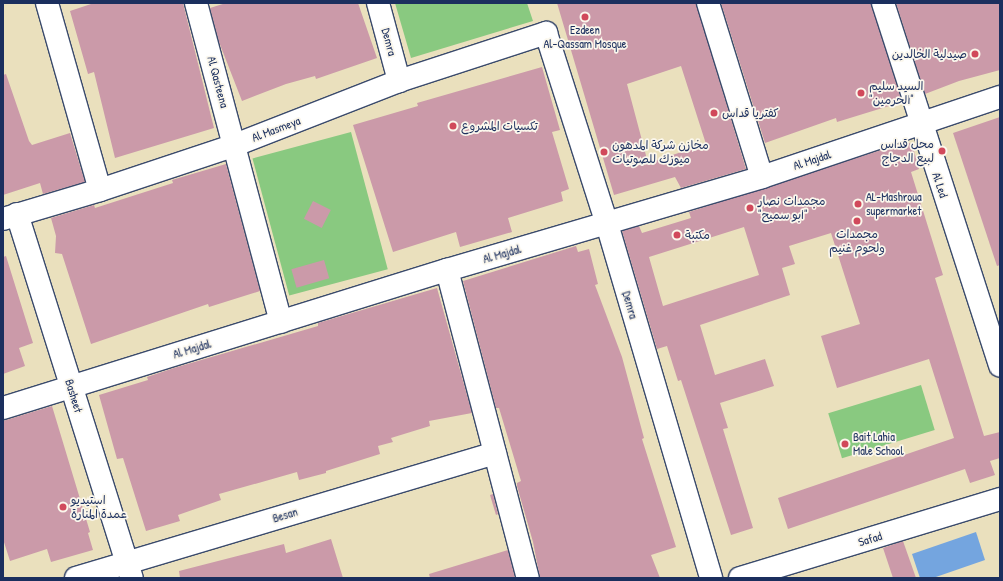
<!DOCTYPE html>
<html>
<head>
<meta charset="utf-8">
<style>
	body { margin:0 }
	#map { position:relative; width:1003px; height:581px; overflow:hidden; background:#eae0bd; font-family:"Patrick Hand","Playpen Sans Arabic",sans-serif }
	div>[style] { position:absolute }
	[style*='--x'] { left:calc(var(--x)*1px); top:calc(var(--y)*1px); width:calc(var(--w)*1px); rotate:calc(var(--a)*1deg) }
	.green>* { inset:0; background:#89c980; transform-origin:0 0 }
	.water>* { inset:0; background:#74a5df }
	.building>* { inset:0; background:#cb9aa9; transform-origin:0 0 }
	.roads { filter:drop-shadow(1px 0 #3a4a6c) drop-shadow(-1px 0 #3a4a6c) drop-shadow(0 1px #3a4a6c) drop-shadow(0 -1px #3a4a6c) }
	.minor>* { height:22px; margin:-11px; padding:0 11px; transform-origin:11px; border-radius:11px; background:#fff }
	.dots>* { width:11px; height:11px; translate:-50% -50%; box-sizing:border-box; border:2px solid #fbf7ec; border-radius:50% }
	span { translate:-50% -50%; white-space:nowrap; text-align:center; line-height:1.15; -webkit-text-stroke:3.5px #fbf7ec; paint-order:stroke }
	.poi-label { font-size:12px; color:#1b2f5e }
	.right { translate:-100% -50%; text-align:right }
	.left { translate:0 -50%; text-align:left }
	.street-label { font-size:12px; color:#1b2f5e }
	.frame { position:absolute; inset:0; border:4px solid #1b2f5e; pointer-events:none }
</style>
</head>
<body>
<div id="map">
	<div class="green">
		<div style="clip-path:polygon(395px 3px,527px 3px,533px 21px,411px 58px)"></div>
		<div style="left:351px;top:132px;width:142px;height:102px;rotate:75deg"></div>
		<div style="left:921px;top:385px;width:47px;height:97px;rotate:73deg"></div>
	</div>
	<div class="water">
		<div style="clip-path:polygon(976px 532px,985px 560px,933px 578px,920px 578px,912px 554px)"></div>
	</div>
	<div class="building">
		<div style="clip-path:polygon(94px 3px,183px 3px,214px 128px,115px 158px,94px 72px,88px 74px,70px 11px)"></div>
		<div style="clip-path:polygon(226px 3px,358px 3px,377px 58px,316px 79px,315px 76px,286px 84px,242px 101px,219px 42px,210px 8px)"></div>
		<div style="clip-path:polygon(evenodd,557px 3px,696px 3px,746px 169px,681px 188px,675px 177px,614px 195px,557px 3px,681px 66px,706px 144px,648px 163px,627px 84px,681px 66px)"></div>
		<div style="clip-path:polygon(721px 3px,871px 3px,902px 102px,837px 122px,836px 118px,765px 143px)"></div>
		<div style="clip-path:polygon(896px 3px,1000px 3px,1000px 70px,959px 81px,925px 94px)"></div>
		<div style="clip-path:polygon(542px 67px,560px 130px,552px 132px,569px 189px,561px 192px,563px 201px,508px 218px,512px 232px,460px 247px,456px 232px,393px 252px,353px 125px,418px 106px,417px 103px)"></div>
		<div style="clip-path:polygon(6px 74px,29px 141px,32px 145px,70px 133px,85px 182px,43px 194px,40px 183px,3px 195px,3px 75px)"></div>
		<div style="clip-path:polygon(1000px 117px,1000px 265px,997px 266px,953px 133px)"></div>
		<div style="clip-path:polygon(evenodd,906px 142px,912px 144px,919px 169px,911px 172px,943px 275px,935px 278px,984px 436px,1000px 432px,1000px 458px,990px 461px,995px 475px,970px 483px,965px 469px,788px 529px,778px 498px,954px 438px,929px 359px,837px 388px,821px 336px,860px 324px,831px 233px,789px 246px,795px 264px,782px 268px,790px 295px,700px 325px,715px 375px,765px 359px,774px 386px,720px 403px,728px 428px,723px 429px,753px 528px,731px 535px,681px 380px,678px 381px,667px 346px,657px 349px,622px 231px,639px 226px,642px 233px,691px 218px,689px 212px,906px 142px,744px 227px,759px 275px,663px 306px,649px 257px,744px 227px)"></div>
		<div style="clip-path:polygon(226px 164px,260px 291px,209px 307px,208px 304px,91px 344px,62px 254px,55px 253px,56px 236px,51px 218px,94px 205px,95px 208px,173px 183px,172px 180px)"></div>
		<div style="left:313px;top:201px;width:20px;height:20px;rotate:27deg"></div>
		<div style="clip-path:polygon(576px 246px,578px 252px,589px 249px,598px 284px,595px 285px,622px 357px,644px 438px,642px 439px,676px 547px,651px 555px,660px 578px,540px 578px,533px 542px,517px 486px,517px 483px,521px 481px,499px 408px,496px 408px,463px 281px)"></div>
		<div style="clip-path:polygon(6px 256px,33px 343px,19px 348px,25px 366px,3px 374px,3px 257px)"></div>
		<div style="left:324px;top:260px;width:19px;height:34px;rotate:74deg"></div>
		<div style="clip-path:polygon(437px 288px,472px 413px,429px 421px,430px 426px,391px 438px,393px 442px,378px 446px,380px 454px,326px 471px,326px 473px,299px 480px,297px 472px,219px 494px,221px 500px,178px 515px,180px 521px,146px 531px,123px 458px,117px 459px,99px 395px,148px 380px,147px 377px,174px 368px,318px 326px,318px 323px)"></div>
		<div style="clip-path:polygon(52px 406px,90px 532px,88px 533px,93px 550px,51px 562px,47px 549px,10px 561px,3px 539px,3px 421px)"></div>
		<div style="clip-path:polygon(493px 494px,498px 514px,496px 515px,490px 495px)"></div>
		<div style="clip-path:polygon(331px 539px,343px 578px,180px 578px,179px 571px,284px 544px,286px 553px)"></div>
		<div style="clip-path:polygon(903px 541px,916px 578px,893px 578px,883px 548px)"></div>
		<div style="clip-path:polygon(508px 550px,515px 578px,430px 578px,429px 574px)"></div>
	</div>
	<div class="roads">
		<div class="minor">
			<div style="--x:47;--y:3;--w:194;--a:74.2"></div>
			<div style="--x:196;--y:3;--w:330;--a:75.1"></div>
			<div style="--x:378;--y:3;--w:81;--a:74.9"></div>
			<div style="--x:708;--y:3;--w:182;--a:72.8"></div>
			<div style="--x:883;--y:3;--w:381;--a:72.1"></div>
			<div style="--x:17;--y:214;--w:382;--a:72.5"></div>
			<div style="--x:3;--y:219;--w:101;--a:-16.6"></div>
			<div style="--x:100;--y:190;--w:142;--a:-18.4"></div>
			<div style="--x:235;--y:145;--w:176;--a:-21.3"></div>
			<div style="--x:399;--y:81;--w:155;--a:-18.1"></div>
			<div style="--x:546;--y:33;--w:201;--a:72.3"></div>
			<div style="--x:607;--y:224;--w:369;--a:73.6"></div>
			<div style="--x:447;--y:270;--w:318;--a:75.3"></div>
			<div style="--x:3;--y:408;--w:465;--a:-17.3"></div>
			<div style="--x:447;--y:270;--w:328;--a:-16.4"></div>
			<div style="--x:762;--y:177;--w:251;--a:-18.6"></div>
			<div style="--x:76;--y:578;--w:437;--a:-16.6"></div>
			<div style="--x:740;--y:578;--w:272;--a:-16.9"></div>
		</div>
	</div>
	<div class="dots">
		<div style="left:585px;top:17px;background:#d1495b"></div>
		<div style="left:975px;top:54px;background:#d1495b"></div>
		<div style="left:861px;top:93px;background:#d1495b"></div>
		<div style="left:714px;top:113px;background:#d1495b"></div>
		<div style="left:453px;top:126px;background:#d1495b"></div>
		<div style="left:942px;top:151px;background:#d1495b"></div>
		<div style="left:604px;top:152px;background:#d1495b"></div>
		<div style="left:858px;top:204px;background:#d1495b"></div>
		<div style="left:750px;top:208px;background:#d1495b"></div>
		<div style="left:857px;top:221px;background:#d1495b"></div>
		<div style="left:677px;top:235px;background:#d1495b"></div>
		<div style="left:845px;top:444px;background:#d1495b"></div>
		<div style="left:63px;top:507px;background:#d1495b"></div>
	</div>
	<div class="poi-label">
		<span style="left:585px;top:37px">Ezdeen<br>Al-Qassam Mosque</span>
		<span class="right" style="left:967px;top:54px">صيدلية الخالدين</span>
		<span class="left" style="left:869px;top:93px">السيد سليم<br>"الحرمين"</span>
		<span class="left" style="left:722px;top:113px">كفتريا قداس</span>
		<span class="left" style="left:461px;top:126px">تكسيات المشروع</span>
		<span class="right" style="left:934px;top:151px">محل قداس<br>لبيع الدجاج</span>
		<span class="left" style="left:612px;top:152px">مخازن شركة المدهون<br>ميوزك للصوتيات</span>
		<span class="left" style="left:866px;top:204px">AL-Mashroua<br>supermarket</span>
		<span class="left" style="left:758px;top:208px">مجمدات نصار<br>"ابو سميح"</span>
		<span style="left:857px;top:241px">مجمدات<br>ولحوم غنيم</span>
		<span class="left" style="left:685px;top:235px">مكتبة</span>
		<span class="left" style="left:853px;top:444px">Bait Lahia<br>Male School</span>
		<span class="left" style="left:71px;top:507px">استيديو<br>عمدة المنارة</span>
	</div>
	<div class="street-label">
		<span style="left:389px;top:42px;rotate:75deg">Demra</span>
		<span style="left:218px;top:82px;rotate:75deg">Al Qasteena</span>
		<span style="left:276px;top:129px;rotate:-21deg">Al Masmeya</span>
		<span style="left:812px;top:160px;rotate:-18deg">Al Majdal</span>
		<span style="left:940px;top:185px;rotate:72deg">Al Led</span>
		<span style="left:502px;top:254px;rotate:-16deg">Al Majdal</span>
		<span style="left:630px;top:305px;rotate:74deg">Demra</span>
		<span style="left:192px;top:349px;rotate:-17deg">Al Majdal</span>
		<span style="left:74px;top:396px;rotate:73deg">Basheet</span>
		<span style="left:285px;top:515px;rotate:-17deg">Besan</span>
		<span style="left:870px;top:539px;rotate:-17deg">Safad</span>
	</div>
	<div class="frame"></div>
</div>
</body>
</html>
